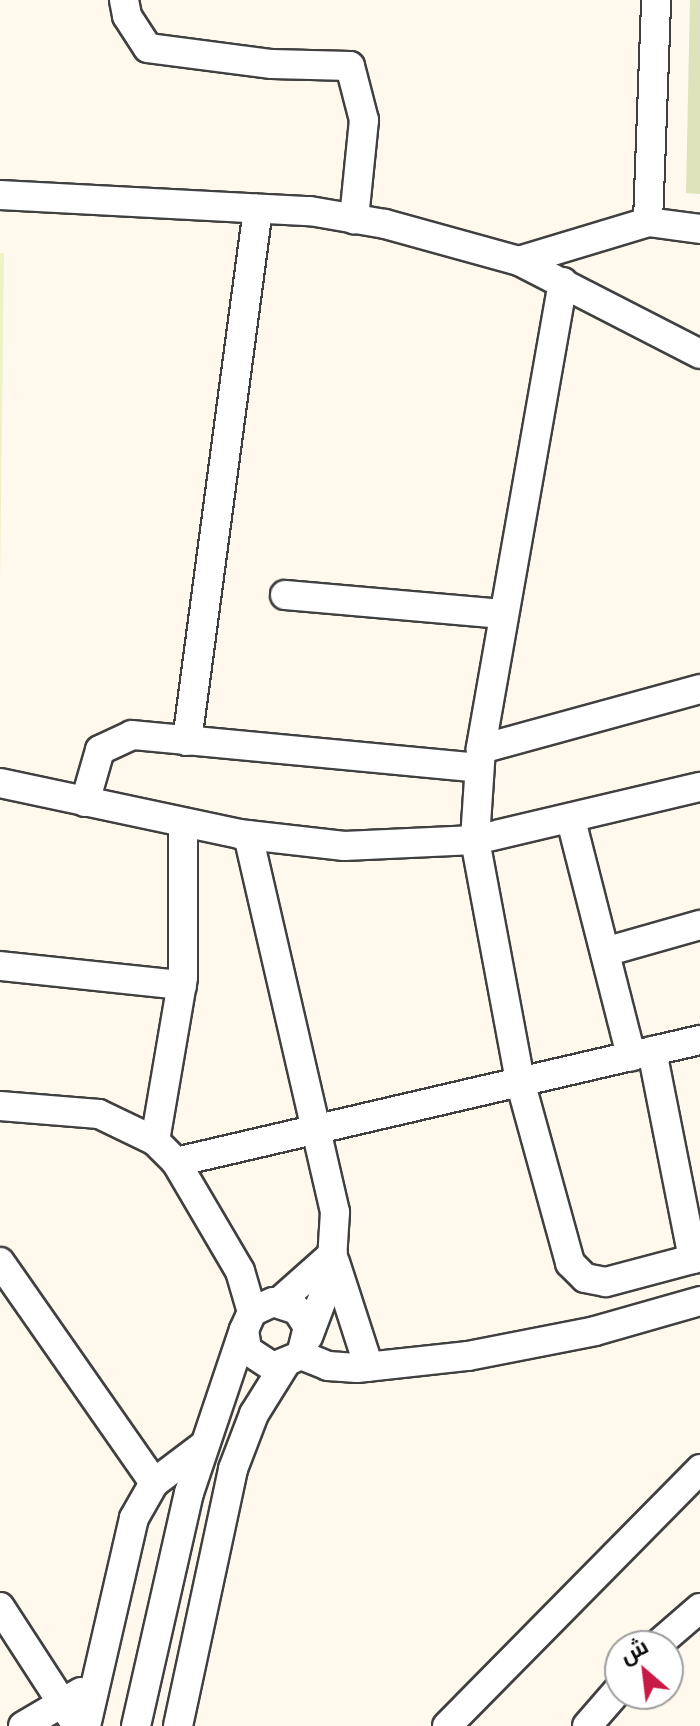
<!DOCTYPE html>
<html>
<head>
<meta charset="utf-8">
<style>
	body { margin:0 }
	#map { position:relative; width:700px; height:1726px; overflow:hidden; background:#fff8ec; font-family:Georgia,Cairo,serif }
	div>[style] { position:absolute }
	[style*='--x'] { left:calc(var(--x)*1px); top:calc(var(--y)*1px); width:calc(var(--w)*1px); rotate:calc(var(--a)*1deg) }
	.cemetery>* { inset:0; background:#dee3bc }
	.pitch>* { inset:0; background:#edf3c5 }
	.roads { filter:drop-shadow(2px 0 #404040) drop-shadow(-2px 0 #404040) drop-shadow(0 2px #404040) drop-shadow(0 -2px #404040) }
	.minor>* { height:28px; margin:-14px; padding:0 14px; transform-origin:14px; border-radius:14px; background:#fff }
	span { translate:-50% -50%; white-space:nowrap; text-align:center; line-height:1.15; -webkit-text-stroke:8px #fff; paint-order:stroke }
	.north { position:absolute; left:604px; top:1630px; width:80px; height:80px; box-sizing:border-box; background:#fff; border:2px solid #9e9e9e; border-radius:50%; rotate:332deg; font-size:22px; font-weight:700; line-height:32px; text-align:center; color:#0d0d0d }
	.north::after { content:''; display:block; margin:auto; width:28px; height:36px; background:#c81a46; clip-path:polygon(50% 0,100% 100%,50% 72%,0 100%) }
</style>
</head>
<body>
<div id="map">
	<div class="cemetery">
		<div style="clip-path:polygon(690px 0,700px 0,700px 194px,686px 193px)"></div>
	</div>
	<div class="pitch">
		<div style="clip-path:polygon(0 253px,4px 253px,0 586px)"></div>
	</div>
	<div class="roads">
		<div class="minor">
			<div style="--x:124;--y:0;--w:16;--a:79"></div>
			<div style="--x:127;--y:16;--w:38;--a:57"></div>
			<div style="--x:148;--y:48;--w:125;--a:7.4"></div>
			<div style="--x:272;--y:64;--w:78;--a:1.5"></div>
			<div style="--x:350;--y:66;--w:56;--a:75.5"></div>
			<div style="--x:364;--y:120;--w:100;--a:95.8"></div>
			<div style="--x:0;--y:195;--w:310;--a:3"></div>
			<div style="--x:310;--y:211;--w:76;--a:9.8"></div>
			<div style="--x:385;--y:224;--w:139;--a:15.4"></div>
			<div style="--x:519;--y:261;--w:203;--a:27.2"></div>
			<div style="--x:648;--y:222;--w:222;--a:-87.9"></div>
			<div style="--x:519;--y:261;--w:135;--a:-16.8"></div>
			<div style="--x:648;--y:222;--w:52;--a:7.7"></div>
			<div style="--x:563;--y:282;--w:474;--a:100"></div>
			<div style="--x:481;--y:749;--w:91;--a:93.8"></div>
			<div style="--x:475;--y:840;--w:245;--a:79.4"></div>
			<div style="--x:520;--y:1081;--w:189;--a:74.6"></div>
			<div style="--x:570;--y:1263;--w:21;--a:45"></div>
			<div style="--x:585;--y:1278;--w:21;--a:11"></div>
			<div style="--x:606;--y:1282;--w:97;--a:-14.9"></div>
			<div style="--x:285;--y:595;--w:219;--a:5"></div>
			<div style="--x:187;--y:741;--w:537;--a:-82.4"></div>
			<div style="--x:481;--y:749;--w:227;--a:-15.3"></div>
			<div style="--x:0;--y:783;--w:244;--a:12"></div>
			<div style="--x:239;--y:834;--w:106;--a:6.5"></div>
			<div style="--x:344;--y:846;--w:131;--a:-2.6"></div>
			<div style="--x:475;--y:840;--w:231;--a:-13.3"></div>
			<div style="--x:85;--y:802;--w:54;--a:-73.9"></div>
			<div style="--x:100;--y:750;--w:35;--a:-25"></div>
			<div style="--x:132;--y:735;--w:348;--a:5.4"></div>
			<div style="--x:571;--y:820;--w:244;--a:75.7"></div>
			<div style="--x:248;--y:835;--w:387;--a:77"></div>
			<div style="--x:335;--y:1212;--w:64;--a:93.6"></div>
			<div style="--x:331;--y:1276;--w:65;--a:110.7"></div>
			<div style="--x:605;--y:952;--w:99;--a:-15.9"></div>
			<div style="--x:0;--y:966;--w:183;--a:6"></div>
			<div style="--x:652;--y:1051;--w:212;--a:78.8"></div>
			<div style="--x:0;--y:1106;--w:99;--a:4.6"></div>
			<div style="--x:99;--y:1114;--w:62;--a:25.7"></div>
			<div style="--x:155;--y:1141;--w:30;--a:45"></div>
			<div style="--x:176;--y:1162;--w:126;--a:59.6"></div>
			<div style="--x:240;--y:1271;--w:43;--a:73.7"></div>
			<div style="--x:252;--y:1312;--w:20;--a:114"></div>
			<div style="--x:244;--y:1330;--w:20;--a:81"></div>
			<div style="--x:247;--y:1350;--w:31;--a:33"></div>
			<div style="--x:273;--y:1367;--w:30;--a:-23"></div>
			<div style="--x:301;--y:1355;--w:29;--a:-76"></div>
			<div style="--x:308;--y:1327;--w:20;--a:-123"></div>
			<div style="--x:297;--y:1310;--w:25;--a:-162"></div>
			<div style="--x:273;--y:1302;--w:23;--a:155"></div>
			<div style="--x:155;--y:1141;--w:166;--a:-80.3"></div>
			<div style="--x:183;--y:977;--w:153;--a:-90"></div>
			<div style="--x:176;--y:1162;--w:538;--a:-13.11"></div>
			<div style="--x:0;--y:1262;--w:269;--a:55.1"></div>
			<div style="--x:335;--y:1262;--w:110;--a:72.1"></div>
			<div style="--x:279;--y:1302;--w:72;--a:-41.6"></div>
			<div style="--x:301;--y:1355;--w:29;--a:22"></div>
			<div style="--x:328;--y:1366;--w:29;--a:4"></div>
			<div style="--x:357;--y:1368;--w:112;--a:-6.2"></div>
			<div style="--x:468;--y:1356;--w:129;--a:-11.1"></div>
			<div style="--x:595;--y:1331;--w:109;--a:-15.9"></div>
			<div style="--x:0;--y:1607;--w:142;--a:57.1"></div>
			<div style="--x:656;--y:1646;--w:58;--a:-40.8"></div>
			<div style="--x:23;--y:1726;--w:67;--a:-30.4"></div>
			<div style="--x:86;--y:1726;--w:213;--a:-77"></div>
			<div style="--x:134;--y:1518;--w:40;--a:-60.3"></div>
			<div style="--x:154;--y:1483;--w:61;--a:-37.1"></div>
			<div style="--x:136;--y:1726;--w:239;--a:-77.2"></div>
			<div style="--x:189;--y:1493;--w:172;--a:-71.4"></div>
			<div style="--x:178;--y:1726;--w:263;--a:-77.9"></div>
			<div style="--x:233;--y:1469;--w:59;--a:-69.1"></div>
			<div style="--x:254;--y:1414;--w:57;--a:-58"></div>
			<div style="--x:447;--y:1726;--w:361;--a:-45.4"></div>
			<div style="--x:587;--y:1726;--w:50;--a:-49"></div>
		</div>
	</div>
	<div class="north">ش</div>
</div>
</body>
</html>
